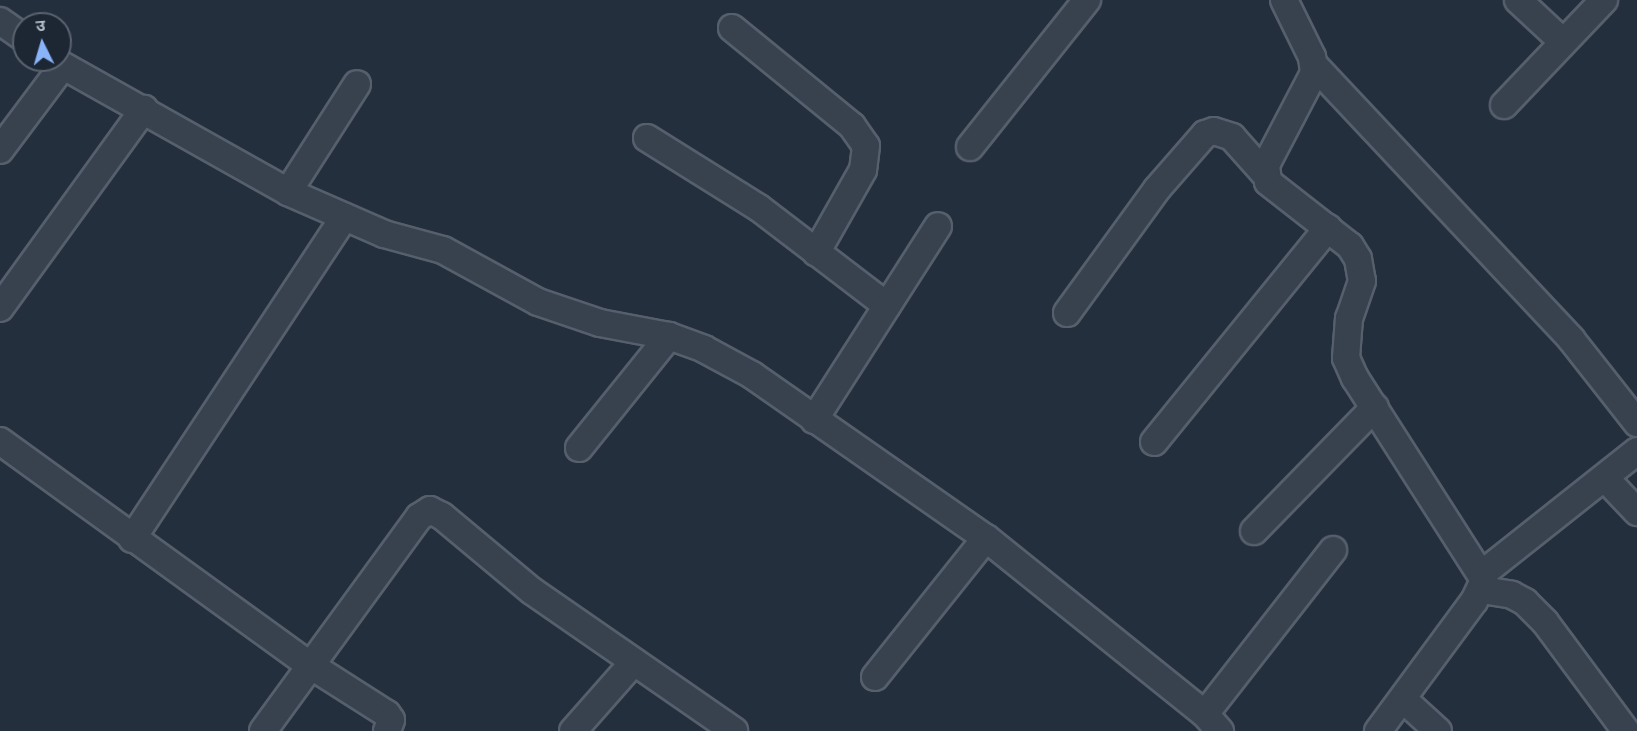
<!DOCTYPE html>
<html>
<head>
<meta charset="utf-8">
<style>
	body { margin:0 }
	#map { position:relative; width:1637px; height:731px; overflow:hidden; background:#242f3e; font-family:Cabin,"Noto Sans Devanagari",sans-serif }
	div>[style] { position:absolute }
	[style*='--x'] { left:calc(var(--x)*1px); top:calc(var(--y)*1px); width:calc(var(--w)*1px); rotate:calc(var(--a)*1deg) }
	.roads { filter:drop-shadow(2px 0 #565f6c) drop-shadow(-2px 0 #565f6c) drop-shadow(0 2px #565f6c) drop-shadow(0 -2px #565f6c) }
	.street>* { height:26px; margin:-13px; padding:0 13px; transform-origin:13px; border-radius:13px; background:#38414e }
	span { translate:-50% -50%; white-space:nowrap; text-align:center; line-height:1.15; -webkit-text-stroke:4.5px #1d2633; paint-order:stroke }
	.north { position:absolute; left:12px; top:12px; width:60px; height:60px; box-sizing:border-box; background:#1d2633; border:2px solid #59626f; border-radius:50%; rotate:355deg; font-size:16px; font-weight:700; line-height:24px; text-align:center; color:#b4bcc9 }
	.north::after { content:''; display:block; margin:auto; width:21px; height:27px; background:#8ab4f8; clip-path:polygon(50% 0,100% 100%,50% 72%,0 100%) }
</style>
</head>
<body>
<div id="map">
	<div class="roads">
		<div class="street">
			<div style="--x:1284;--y:0;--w:64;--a:63.8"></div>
			<div style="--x:1312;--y:57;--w:16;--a:83"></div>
			<div style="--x:1314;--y:73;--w:104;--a:117.6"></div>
			<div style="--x:1266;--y:165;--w:17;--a:83"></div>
			<div style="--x:1268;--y:182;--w:104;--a:38"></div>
			<div style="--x:1350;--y:246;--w:15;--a:58"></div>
			<div style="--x:1358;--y:259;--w:22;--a:80"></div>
			<div style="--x:1362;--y:281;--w:39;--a:109"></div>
			<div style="--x:1349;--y:318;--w:40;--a:94.3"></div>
			<div style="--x:1346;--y:358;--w:22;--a:66"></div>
			<div style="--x:1355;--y:378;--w:240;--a:57.4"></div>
			<div style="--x:1484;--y:580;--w:23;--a:115"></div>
			<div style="--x:1474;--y:601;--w:162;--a:126.4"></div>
			<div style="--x:1518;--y:0;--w:60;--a:43"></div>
			<div style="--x:0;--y:21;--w:29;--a:35"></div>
			<div style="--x:732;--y:28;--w:155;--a:39.2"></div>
			<div style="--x:852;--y:126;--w:24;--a:55"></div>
			<div style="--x:866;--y:146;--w:24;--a:97"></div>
			<div style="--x:863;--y:170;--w:95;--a:119.5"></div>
			<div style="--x:53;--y:60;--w:270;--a:29.3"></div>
			<div style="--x:288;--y:192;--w:105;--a:23.6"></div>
			<div style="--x:384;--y:234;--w:61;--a:15.2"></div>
			<div style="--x:443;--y:250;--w:108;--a:28.7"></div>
			<div style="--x:538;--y:302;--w:65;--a:18.7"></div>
			<div style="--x:600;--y:323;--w:70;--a:10.7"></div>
			<div style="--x:669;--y:336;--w:37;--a:20"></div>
			<div style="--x:704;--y:349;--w:55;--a:28.4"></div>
			<div style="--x:752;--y:375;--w:285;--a:34.9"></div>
			<div style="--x:986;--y:538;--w:281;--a:38.8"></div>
			<div style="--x:1205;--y:714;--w:23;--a:49"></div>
			<div style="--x:1314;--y:65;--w:376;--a:46.8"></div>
			<div style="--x:1571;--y:339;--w:107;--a:51.8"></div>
			<div style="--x:1504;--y:105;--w:145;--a:-46.4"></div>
			<div style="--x:647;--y:138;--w:132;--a:32"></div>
			<div style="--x:759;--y:208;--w:161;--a:37.4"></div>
			<div style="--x:970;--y:147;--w:188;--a:-51.5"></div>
			<div style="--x:0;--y:150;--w:104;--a:-53.2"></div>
			<div style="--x:288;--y:192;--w:128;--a:-57.4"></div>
			<div style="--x:0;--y:308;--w:246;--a:-54.1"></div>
			<div style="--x:1067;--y:313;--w:153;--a:-54"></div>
			<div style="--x:1157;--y:189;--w:73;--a:-48.9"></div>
			<div style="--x:1205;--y:134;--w:9;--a:-18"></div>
			<div style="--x:1214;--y:131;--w:19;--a:18"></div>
			<div style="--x:1232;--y:137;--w:50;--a:48.3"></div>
			<div style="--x:814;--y:420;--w:230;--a:-57.4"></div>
			<div style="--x:0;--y:441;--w:382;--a:35.9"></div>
			<div style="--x:310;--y:665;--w:91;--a:32.5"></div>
			<div style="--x:387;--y:714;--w:7;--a:56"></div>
			<div style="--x:391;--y:720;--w:12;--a:110"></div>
			<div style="--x:1154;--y:442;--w:276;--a:-50.9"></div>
			<div style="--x:579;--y:448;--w:144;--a:-51.2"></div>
			<div style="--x:1605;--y:478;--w:47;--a:46.7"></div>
			<div style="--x:1254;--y:531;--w:173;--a:-45.7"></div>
			<div style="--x:132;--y:539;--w:386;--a:-56.6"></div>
			<div style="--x:1482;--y:574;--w:198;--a:-38.4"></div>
			<div style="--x:1482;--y:590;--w:30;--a:9"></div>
			<div style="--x:1512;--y:595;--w:15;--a:28"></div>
			<div style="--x:1525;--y:602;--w:28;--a:45"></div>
			<div style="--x:1545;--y:622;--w:136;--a:53.4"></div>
			<div style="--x:875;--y:677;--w:178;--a:-51.4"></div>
			<div style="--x:1404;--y:700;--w:46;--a:42.4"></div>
			<div style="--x:1205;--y:714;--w:208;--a:-52"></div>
			<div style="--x:263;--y:731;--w:265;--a:-53.9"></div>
			<div style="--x:419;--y:517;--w:13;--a:-32"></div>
			<div style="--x:430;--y:510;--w:13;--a:27"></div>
			<div style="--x:442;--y:516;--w:117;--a:39.8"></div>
			<div style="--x:532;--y:591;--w:246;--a:34.7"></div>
			<div style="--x:573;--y:731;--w:91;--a:-48.6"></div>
		</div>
	</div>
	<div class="north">उ</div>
</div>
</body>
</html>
